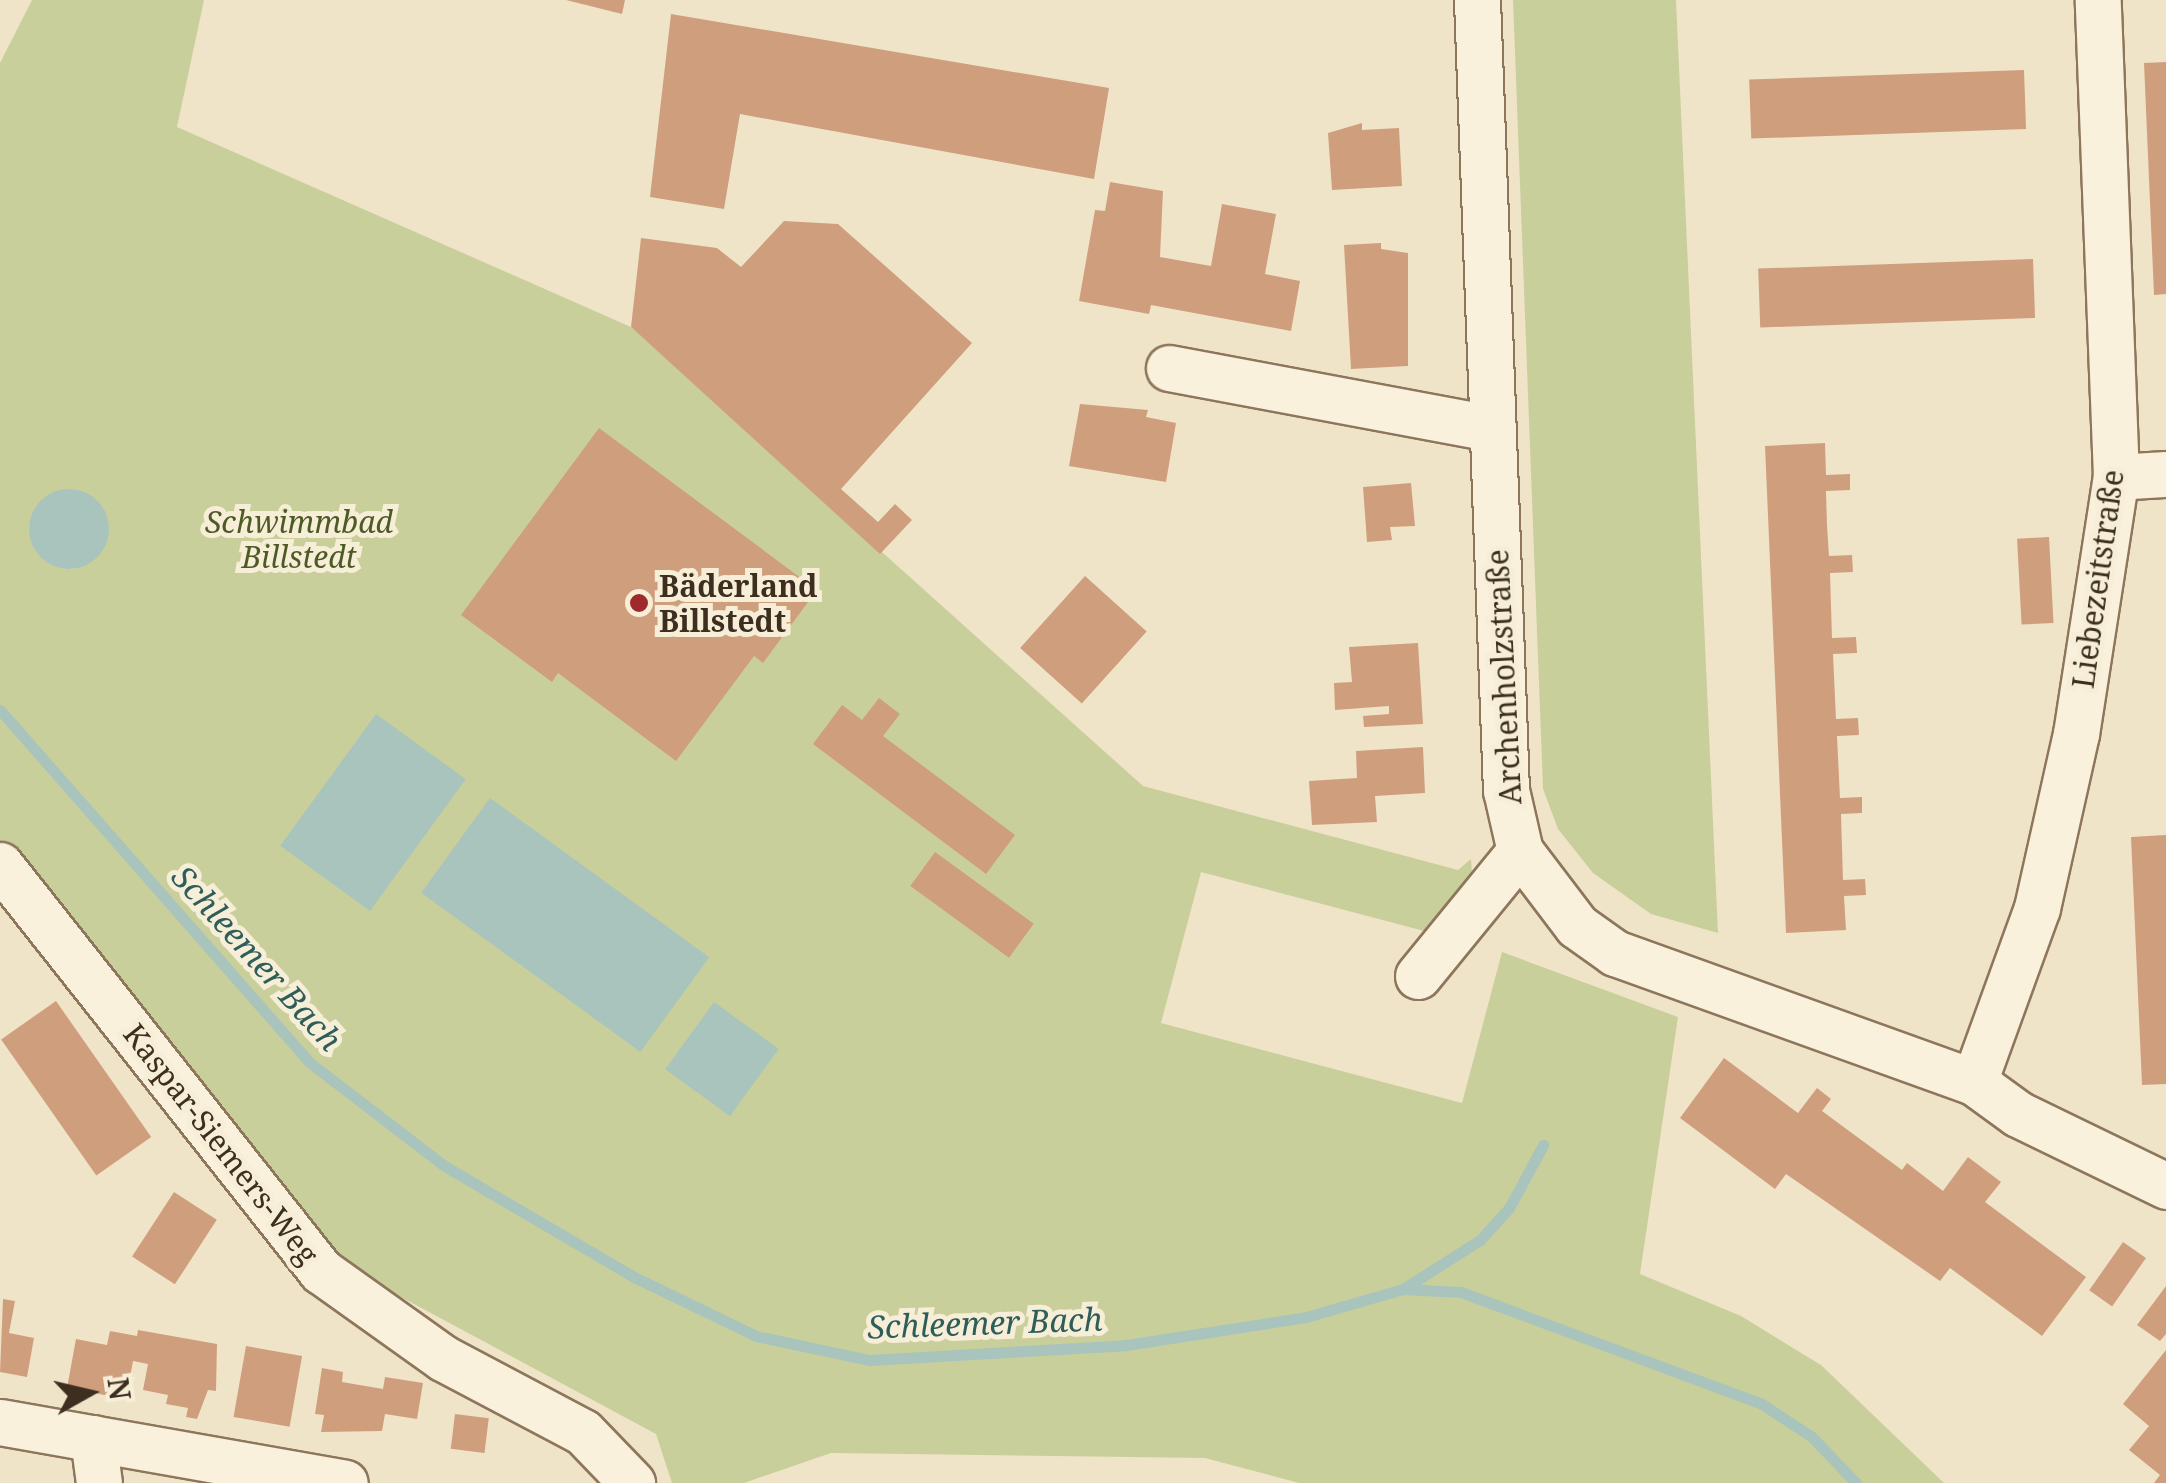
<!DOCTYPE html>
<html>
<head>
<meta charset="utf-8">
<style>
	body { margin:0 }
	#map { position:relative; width:2166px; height:1483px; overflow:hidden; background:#f0e4c8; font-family:"Noto Serif",serif }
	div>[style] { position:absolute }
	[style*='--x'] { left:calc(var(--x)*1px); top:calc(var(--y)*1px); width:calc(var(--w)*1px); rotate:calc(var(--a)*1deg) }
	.green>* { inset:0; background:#c9cf9b }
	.water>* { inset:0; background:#a9c4bc; transform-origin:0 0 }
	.round { border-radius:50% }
	.stream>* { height:11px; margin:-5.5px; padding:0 5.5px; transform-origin:5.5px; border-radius:5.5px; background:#a9c4bc }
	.building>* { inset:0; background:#cf9f7d; transform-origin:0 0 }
	.roads { filter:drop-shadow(2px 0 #8d765c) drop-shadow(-2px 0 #8d765c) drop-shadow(0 2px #8d765c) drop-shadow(0 -2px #8d765c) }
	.minor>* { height:45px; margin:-22.5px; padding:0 22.5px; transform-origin:22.5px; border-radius:22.5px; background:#faf1dc }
	.dots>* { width:28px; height:28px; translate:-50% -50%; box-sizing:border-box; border:5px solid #f7eed8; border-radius:50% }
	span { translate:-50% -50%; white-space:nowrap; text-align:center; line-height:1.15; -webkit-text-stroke:10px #f7eed8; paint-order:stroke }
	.park-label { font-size:30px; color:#4d5a26; font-style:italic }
	.street-label { font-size:30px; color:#3d2e20 }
	.poi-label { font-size:30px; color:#3d2e20; font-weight:700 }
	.left { translate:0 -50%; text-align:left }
	.water-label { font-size:32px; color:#2f5d5a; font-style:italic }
	.north { position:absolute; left:40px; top:1343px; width:100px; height:100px; -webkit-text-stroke:8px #f7eed8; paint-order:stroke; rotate:82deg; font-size:28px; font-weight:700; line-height:40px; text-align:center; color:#3d2e20 }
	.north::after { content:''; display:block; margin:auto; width:35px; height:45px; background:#3d2e20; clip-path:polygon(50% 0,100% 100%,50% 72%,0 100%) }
</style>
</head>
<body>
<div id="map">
	<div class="green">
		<div style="clip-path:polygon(evenodd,32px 0,204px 0,177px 127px,631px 327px,1143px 786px,1458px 870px,1471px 859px,1477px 945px,1201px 872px,1161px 1023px,1462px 1103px,1502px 952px,1678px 1017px,1640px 1274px,1741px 1316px,1821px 1365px,1944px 1483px,1299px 1483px,1205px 1458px,831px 1453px,744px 1483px,672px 1483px,656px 1434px,345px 1267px,0 846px,0 63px,32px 0,70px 489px,93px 497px,84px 566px,71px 569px,45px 561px,29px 528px,37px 505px,70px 489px)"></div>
		<div style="clip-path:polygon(1513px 0,1676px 0,1718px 933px,1651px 914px,1593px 873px,1558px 829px,1543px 789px)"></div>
	</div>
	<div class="water">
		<div class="round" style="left:29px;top:489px;width:80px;height:80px"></div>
		<div style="left:376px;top:714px;width:111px;height:163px;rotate:36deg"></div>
		<div style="left:490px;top:798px;width:271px;height:117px;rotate:36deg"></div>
		<div style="left:714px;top:1002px;width:80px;height:83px;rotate:36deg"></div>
	</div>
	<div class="stream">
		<div style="--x:0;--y:710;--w:468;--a:48.7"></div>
		<div style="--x:309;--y:1062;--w:169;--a:37.5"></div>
		<div style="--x:443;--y:1165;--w:219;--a:30.4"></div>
		<div style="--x:632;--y:1276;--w:138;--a:25.8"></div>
		<div style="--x:756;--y:1336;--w:116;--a:12"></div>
		<div style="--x:869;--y:1360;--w:257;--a:-3.3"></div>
		<div style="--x:1126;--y:1345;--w:182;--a:-8.8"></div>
		<div style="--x:1306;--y:1317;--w:101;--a:-16.1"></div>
		<div style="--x:1403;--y:1289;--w:58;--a:3"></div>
		<div style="--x:1461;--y:1292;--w:321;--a:20.4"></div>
		<div style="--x:1762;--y:1404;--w:60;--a:33.4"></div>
		<div style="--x:1812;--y:1437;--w:64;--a:46.3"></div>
		<div style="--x:1403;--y:1289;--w:91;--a:-32.5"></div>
		<div style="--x:1480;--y:1240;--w:43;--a:-47.8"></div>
		<div style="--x:1509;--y:1208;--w:72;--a:-61.6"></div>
	</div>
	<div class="building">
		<div style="clip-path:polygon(566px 0,625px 0,622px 14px)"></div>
		<div style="clip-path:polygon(671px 14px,1109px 88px,1094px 179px,740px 114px,724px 209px,650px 197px)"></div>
		<div style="clip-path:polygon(2166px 62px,2166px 294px,2154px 295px,2144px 63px)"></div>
		<div style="left:2024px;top:70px;width:59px;height:275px;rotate:88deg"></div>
		<div style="clip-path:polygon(1362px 123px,1362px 130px,1399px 128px,1402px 186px,1332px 190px,1328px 133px)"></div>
		<div style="clip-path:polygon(1110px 182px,1163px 191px,1160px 257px,1211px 266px,1222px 204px,1276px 214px,1265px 274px,1300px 281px,1291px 331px,1151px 305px,1149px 314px,1079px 301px,1095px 210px,1105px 211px)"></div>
		<div style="clip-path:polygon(784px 221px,838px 224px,972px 343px,841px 489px,878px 522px,895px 504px,912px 520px,880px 554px,631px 327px,641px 238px,717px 248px,741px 267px)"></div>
		<div style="clip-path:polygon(1381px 243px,1381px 249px,1408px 253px,1408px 366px,1351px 369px,1344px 245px)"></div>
		<div style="left:2033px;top:259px;width:59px;height:275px;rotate:88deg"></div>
		<div style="clip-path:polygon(1080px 404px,1148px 410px,1146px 417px,1176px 423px,1166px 482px,1069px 466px)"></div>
		<div style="clip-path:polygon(599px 428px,817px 590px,763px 663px,754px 656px,676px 761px,558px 673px,552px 682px,461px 615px)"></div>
		<div style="clip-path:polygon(1825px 443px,1826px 475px,1850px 474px,1850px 490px,1826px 491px,1827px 525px,1829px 556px,1852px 555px,1853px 572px,1830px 573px,1832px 638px,1856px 637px,1857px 653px,1833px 654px,1836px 719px,1858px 718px,1859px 735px,1837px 736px,1840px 798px,1862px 797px,1862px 813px,1841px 814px,1843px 880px,1865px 879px,1866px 895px,1844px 896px,1846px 930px,1786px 933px,1765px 446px)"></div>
		<div style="clip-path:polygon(1411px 483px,1415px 526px,1390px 527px,1392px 540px,1367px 542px,1363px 487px)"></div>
		<div style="left:2049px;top:537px;width:86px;height:32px;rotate:87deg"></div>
		<div style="left:1085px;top:576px;width:83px;height:97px;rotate:42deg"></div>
		<div style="clip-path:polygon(1418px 643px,1423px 724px,1364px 727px,1363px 716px,1389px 714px,1389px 706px,1335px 710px,1334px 683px,1352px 682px,1349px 647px)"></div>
		<div style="clip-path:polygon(879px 698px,900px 714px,883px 736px,1015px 835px,986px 874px,813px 744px,842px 705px,862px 720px)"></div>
		<div style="clip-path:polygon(1423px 747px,1425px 793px,1375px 796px,1377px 822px,1312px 825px,1309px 781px,1357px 778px,1356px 751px)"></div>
		<div style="clip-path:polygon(2166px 835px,2166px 1084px,2142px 1085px,2131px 837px)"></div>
		<div style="left:935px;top:852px;width:122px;height:42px;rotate:36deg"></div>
		<div style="left:56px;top:1001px;width:166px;height:67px;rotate:55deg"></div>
		<div style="clip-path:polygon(1724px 1058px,1798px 1113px,1817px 1088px,1831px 1099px,1822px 1111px,1902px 1170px,1907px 1163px,1943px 1191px,1968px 1157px,2001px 1182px,1985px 1202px,2086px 1277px,2042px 1336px,1950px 1268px,1940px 1281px,1786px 1174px,1775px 1189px,1680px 1118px)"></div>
		<div style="left:174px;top:1192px;width:51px;height:77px;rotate:33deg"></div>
		<div style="left:2123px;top:1242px;width:28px;height:59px;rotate:35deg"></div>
		<div style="clip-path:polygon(2166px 1286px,2166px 1334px,2160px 1341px,2137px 1325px)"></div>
		<div style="clip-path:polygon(3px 1299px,15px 1301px,9px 1333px,34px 1338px,27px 1377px,0 1372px)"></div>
		<div style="clip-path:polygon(138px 1330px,217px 1344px,216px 1391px,208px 1390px,197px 1419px,186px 1417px,188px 1408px,166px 1404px,168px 1395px,143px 1390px,148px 1364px,133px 1361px,126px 1399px,67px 1388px,76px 1339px,107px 1345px,110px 1331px,137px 1336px)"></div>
		<div style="left:246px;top:1346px;width:57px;height:72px;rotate:10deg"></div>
		<div style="clip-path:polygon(2166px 1350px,2166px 1483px,2154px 1483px,2160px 1475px,2129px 1450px,2149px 1426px,2123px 1404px)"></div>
		<div style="clip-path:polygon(322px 1368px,343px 1372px,342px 1382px,383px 1389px,385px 1377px,423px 1383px,417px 1419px,385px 1414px,382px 1431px,321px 1432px,324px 1415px,315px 1414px)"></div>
		<div style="left:455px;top:1414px;width:34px;height:35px;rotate:7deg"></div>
	</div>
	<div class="roads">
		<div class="minor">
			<div style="--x:1477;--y:0;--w:791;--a:87.9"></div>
			<div style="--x:1506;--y:790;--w:63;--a:77.1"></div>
			<div style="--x:1520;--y:851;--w:94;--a:52.8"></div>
			<div style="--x:1577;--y:926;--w:47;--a:35.4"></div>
			<div style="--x:1615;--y:953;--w:381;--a:19.8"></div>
			<div style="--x:1974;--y:1082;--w:54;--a:36"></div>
			<div style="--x:2018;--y:1114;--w:165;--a:25.9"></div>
			<div style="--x:1169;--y:368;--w:328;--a:10.6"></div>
			<div style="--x:2116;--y:477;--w:50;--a:-3.4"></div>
			<div style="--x:0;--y:865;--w:518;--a:51.67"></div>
			<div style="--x:321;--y:1271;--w:150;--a:35.5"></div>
			<div style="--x:443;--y:1358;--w:158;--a:27.9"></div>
			<div style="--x:583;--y:1432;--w:71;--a:46.1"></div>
			<div style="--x:1418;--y:976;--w:161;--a:-50.8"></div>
			<div style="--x:1974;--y:1082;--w:185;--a:-70.1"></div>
			<div style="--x:2037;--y:908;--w:178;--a:-77.4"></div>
			<div style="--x:2076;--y:734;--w:260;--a:-81.2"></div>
			<div style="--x:2116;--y:477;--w:477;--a:-92.2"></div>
			<div style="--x:0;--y:1422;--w:350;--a:10"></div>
			<div style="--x:93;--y:1438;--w:45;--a:82.4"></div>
		</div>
	</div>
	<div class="dots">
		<div style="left:639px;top:603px;background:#9e2a2b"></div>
	</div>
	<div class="park-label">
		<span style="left:299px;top:539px">Schwimmbad<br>Billstedt</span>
	</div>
	<div class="street-label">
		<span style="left:2098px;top:579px;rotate:-82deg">Liebezeitstraße</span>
		<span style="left:1504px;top:677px;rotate:-93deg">Archenholzstraße</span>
		<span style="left:221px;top:1144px;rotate:52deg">Kaspar-Siemers-Weg</span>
	</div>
	<div class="poi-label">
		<span class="left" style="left:659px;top:603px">Bäderland<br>Billstedt</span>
	</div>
	<div class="water-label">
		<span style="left:257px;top:958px;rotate:48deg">Schleemer Bach</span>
		<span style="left:985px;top:1323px;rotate:-2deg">Schleemer Bach</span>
	</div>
	<div class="north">N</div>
</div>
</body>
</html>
